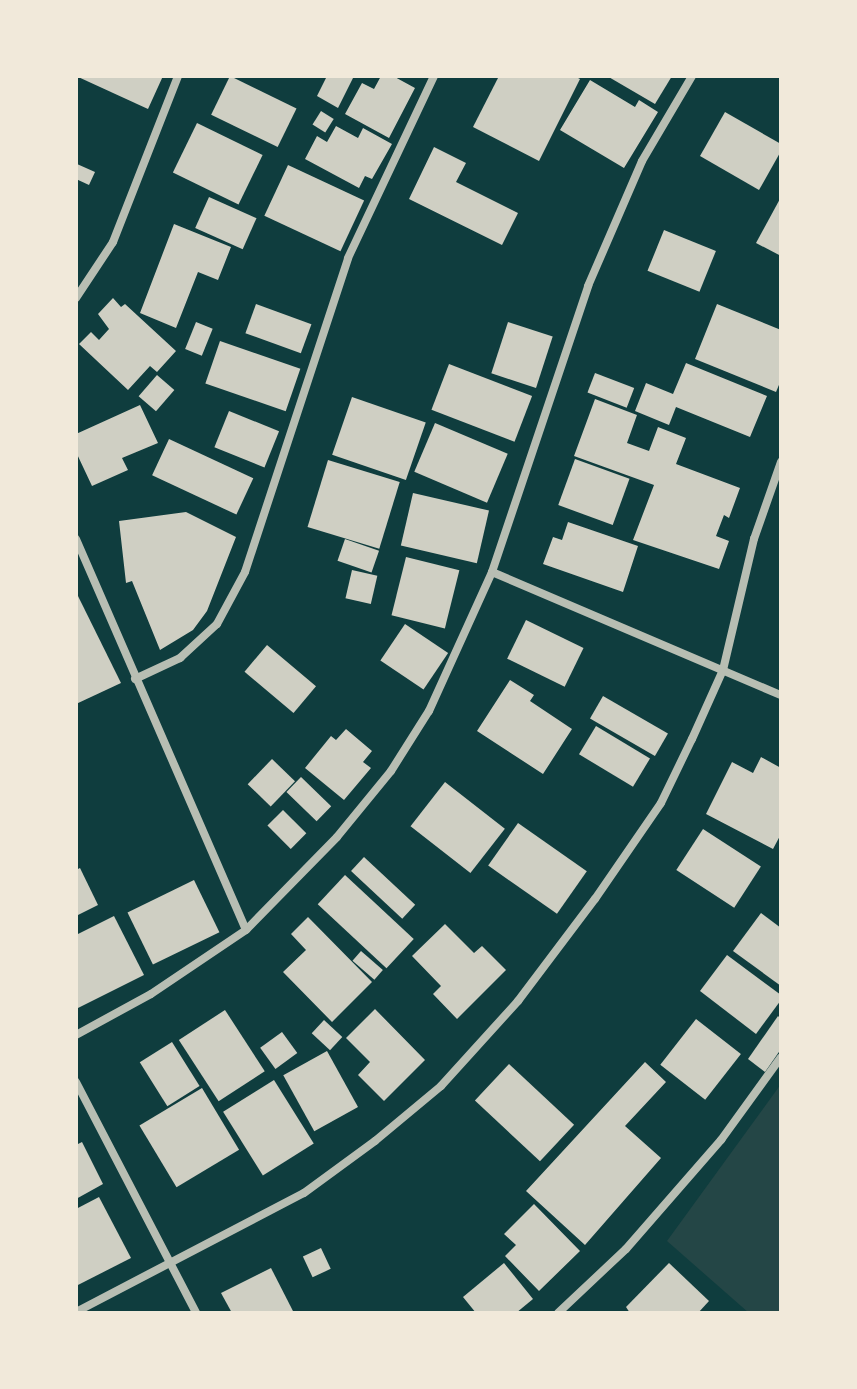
<!DOCTYPE html>
<html>
<head>
<meta charset="utf-8">
<style>
	body { margin:0 }
	#map { position:relative; width:857px; height:1389px; overflow:hidden; background:#0f3d3e; font-family:Poppins,sans-serif }
	div>[style] { position:absolute }
	[style*='--x'] { left:calc(var(--x)*1px); top:calc(var(--y)*1px); width:calc(var(--w)*1px); rotate:calc(var(--a)*1deg) }
	.green>* { inset:0; background:#244646 }
	.building>* { inset:0; background:#cfcfc3; transform-origin:0 0 }
	.minor>* { height:8px; margin:-4px; padding:0 4px; transform-origin:4px; border-radius:4px; background:#b8beb3 }
	span { translate:-50% -50%; white-space:nowrap; text-align:center; line-height:1.15; -webkit-text-stroke:6px #f1e9da; paint-order:stroke }
	.frame { position:absolute; inset:0; border:78px solid #f1e9da; pointer-events:none }
</style>
</head>
<body>
<div id="map">
	<div class="green">
		<div style="clip-path:polygon(781px 1084px,781px 1313px,749px 1313px,667px 1241px)"></div>
	</div>
	<div class="building">
		<div style="clip-path:polygon(76px 76px,163px 76px,148px 109px)"></div>
		<div style="left:230px;top:76px;width:74px;height:43px;rotate:26deg"></div>
		<div style="clip-path:polygon(327px 76px,354px 76px,338px 108px,317px 96px)"></div>
		<div style="clip-path:polygon(381px 76px,393px 76px,415px 88px,389px 138px,345px 114px,362px 83px,374px 89px)"></div>
		<div style="clip-path:polygon(499px 76px,574px 76px,580px 79px,539px 161px,473px 127px)"></div>
		<div style="clip-path:polygon(607px 76px,672px 76px,655px 104px)"></div>
		<div style="clip-path:polygon(590px 80px,635px 107px,639px 100px,658px 112px,624px 168px,560px 130px)"></div>
		<div style="left:321px;top:111px;width:15px;height:16px;rotate:32deg"></div>
		<div style="clip-path:polygon(725px 112px,781px 144px,781px 151px,759px 190px,700px 156px)"></div>
		<div style="left:197px;top:123px;width:73px;height:55px;rotate:26deg"></div>
		<div style="clip-path:polygon(336px 126px,358px 138px,363px 128px,392px 144px,372px 179px,365px 176px,359px 188px,305px 159px,317px 136px,327px 142px)"></div>
		<div style="clip-path:polygon(434px 147px,466px 163px,456px 182px,518px 213px,502px 245px,409px 199px)"></div>
		<div style="clip-path:polygon(77px 164px,95px 172px,89px 185px,76px 179px)"></div>
		<div style="left:288px;top:165px;width:84px;height:56px;rotate:25deg"></div>
		<div style="left:209px;top:197px;width:52px;height:34px;rotate:24deg"></div>
		<div style="clip-path:polygon(781px 197px,781px 256px,756px 243px)"></div>
		<div style="clip-path:polygon(174px 224px,231px 247px,218px 280px,198px 272px,176px 328px,140px 313px)"></div>
		<div style="left:664px;top:230px;width:56px;height:44px;rotate:22deg"></div>
		<div style="clip-path:polygon(113px 298px,121px 307px,125px 304px,176px 351px,157px 372px,150px 366px,128px 390px,79px 344px,91px 332px,99px 340px,109px 329px,98px 314px)"></div>
		<div style="left:256px;top:304px;width:59px;height:31px;rotate:20deg"></div>
		<div style="clip-path:polygon(717px 304px,781px 330px,781px 380px,776px 392px,695px 359px)"></div>
		<div style="left:196px;top:322px;width:18px;height:29px;rotate:22deg"></div>
		<div style="left:508px;top:322px;width:47px;height:54px;rotate:18deg"></div>
		<div style="left:220px;top:341px;width:85px;height:45px;rotate:19deg"></div>
		<div style="clip-path:polygon(686px 363px,767px 396px,750px 437px,676px 407px,669px 425px,635px 411px,646px 383px,673px 394px)"></div>
		<div style="left:449px;top:364px;width:89px;height:49px;rotate:21deg"></div>
		<div style="left:595px;top:373px;width:42px;height:21px;rotate:21deg"></div>
		<div style="left:157px;top:375px;width:23px;height:28px;rotate:41deg"></div>
		<div style="left:352px;top:397px;width:78px;height:61px;rotate:19deg"></div>
		<div style="clip-path:polygon(595px 399px,637px 415px,627px 443px,649px 451px,658px 427px,686px 438px,676px 464px,740px 488px,729px 518px,724px 515px,716px 536px,729px 541px,719px 569px,633px 540px,654px 485px,574px 456px)"></div>
		<div style="clip-path:polygon(140px 405px,158px 443px,122px 458px,128px 470px,92px 486px,76px 452px,76px 434px)"></div>
		<div style="left:229px;top:411px;width:54px;height:39px;rotate:22deg"></div>
		<div style="left:435px;top:423px;width:79px;height:53px;rotate:23deg"></div>
		<div style="left:169px;top:439px;width:93px;height:40px;rotate:25deg"></div>
		<div style="left:575px;top:459px;width:58px;height:49px;rotate:20deg"></div>
		<div style="left:328px;top:460px;width:75px;height:70px;rotate:17deg"></div>
		<div style="left:413px;top:493px;width:78px;height:54px;rotate:13deg"></div>
		<div style="clip-path:polygon(186px 512px,236px 537px,207px 611px,193px 630px,160px 650px,132px 581px,126px 583px,119px 521px)"></div>
		<div style="clip-path:polygon(568px 522px,638px 546px,623px 592px,543px 564px,553px 537px,562px 540px)"></div>
		<div style="left:345px;top:539px;width:36px;height:23px;rotate:19deg"></div>
		<div style="left:406px;top:557px;width:55px;height:60px;rotate:14deg"></div>
		<div style="left:352px;top:570px;width:26px;height:29px;rotate:13deg"></div>
		<div style="clip-path:polygon(76px 592px,121px 683px,76px 704px)"></div>
		<div style="left:526px;top:620px;width:64px;height:43px;rotate:26deg"></div>
		<div style="left:405px;top:624px;width:52px;height:44px;rotate:34deg"></div>
		<div style="left:267px;top:645px;width:64px;height:35px;rotate:40deg"></div>
		<div style="clip-path:polygon(510px 680px,534px 695px,530px 701px,572px 729px,543px 774px,477px 731px)"></div>
		<div style="left:603px;top:696px;width:75px;height:26px;rotate:30deg"></div>
		<div style="left:596px;top:726px;width:63px;height:33px;rotate:31deg"></div>
		<div style="clip-path:polygon(346px 729px,372px 751px,363px 762px,371px 768px,344px 800px,305px 768px,331px 736px,336px 740px)"></div>
		<div style="clip-path:polygon(761px 757px,781px 768px,781px 834px,773px 849px,706px 814px,732px 762px,753px 773px)"></div>
		<div style="left:272px;top:759px;width:32px;height:35px;rotate:44deg"></div>
		<div style="left:301px;top:777px;width:42px;height:21px;rotate:44deg"></div>
		<div style="left:445px;top:782px;width:76px;height:56px;rotate:38deg"></div>
		<div style="left:283px;top:810px;width:33px;height:22px;rotate:45deg"></div>
		<div style="left:518px;top:823px;width:84px;height:52px;rotate:35deg"></div>
		<div style="left:703px;top:829px;width:69px;height:49px;rotate:33deg"></div>
		<div style="left:364px;top:857px;width:70px;height:19px;rotate:43deg"></div>
		<div style="clip-path:polygon(80px 868px,98px 905px,76px 916px,76px 870px)"></div>
		<div style="left:345px;top:875px;width:94px;height:40px;rotate:43deg"></div>
		<div style="left:194px;top:880px;width:58px;height:74px;rotate:64deg"></div>
		<div style="clip-path:polygon(761px 913px,781px 928px,781px 986px,733px 951px)"></div>
		<div style="clip-path:polygon(114px 916px,144px 975px,76px 1009px,76px 935px)"></div>
		<div style="clip-path:polygon(308px 917px,372px 982px,332px 1022px,283px 972px,306px 950px,291px 934px)"></div>
		<div style="clip-path:polygon(445px 924px,474px 953px,482px 946px,506px 970px,457px 1019px,433px 994px,441px 986px,412px 956px)"></div>
		<div style="left:361px;top:951px;width:29px;height:13px;rotate:41deg"></div>
		<div style="clip-path:polygon(727px 955px,781px 995px,781px 1000px,756px 1034px,700px 991px)"></div>
		<div style="clip-path:polygon(375px 1009px,425px 1060px,384px 1101px,358px 1075px,370px 1062px,346px 1038px)"></div>
		<div style="left:225px;top:1010px;width:73px;height:55px;rotate:57deg"></div>
		<div style="clip-path:polygon(778px 1016px,781px 1019px,781px 1049px,765px 1072px,748px 1059px)"></div>
		<div style="left:696px;top:1019px;width:57px;height:58px;rotate:38deg"></div>
		<div style="left:324px;top:1020px;width:25px;height:18px;rotate:43deg"></div>
		<div style="left:282px;top:1032px;width:26px;height:27px;rotate:54deg"></div>
		<div style="left:172px;top:1042px;width:52px;height:38px;rotate:58deg"></div>
		<div style="left:327px;top:1051px;width:64px;height:50px;rotate:61deg"></div>
		<div style="clip-path:polygon(645px 1062px,666px 1082px,625px 1126px,661px 1158px,585px 1245px,526px 1191px)"></div>
		<div style="left:509px;top:1064px;width:89px;height:50px;rotate:43deg"></div>
		<div style="left:274px;top:1080px;width:75px;height:60px;rotate:58deg"></div>
		<div style="left:202px;top:1088px;width:72px;height:73px;rotate:59deg"></div>
		<div style="clip-path:polygon(82px 1142px,103px 1184px,76px 1199px,76px 1145px)"></div>
		<div style="clip-path:polygon(99px 1197px,131px 1258px,76px 1286px,76px 1209px)"></div>
		<div style="clip-path:polygon(534px 1204px,580px 1251px,539px 1291px,505px 1256px,516px 1245px,504px 1234px)"></div>
		<div style="left:321px;top:1248px;width:23px;height:20px;rotate:65deg"></div>
		<div style="clip-path:polygon(504px 1263px,533px 1299px,516px 1313px,476px 1313px,463px 1297px)"></div>
		<div style="clip-path:polygon(669px 1263px,709px 1301px,698px 1313px,630px 1313px,626px 1307px)"></div>
		<div style="clip-path:polygon(271px 1268px,294px 1313px,232px 1313px,221px 1293px)"></div>
	</div>
	<div class="minor">
		<div style="--x:76;--y:298;--w:67;--a:-56.5"></div>
		<div style="--x:113;--y:242;--w:178;--a:-68.6"></div>
		<div style="--x:76;--y:539;--w:426;--a:66.5"></div>
		<div style="--x:492;--y:572;--w:314;--a:23.1"></div>
		<div style="--x:135;--y:679;--w:50;--a:-25"></div>
		<div style="--x:180;--y:658;--w:50;--a:-42.6"></div>
		<div style="--x:217;--y:624;--w:59;--a:-61.7"></div>
		<div style="--x:245;--y:572;--w:330;--a:-71.8"></div>
		<div style="--x:348;--y:258;--w:201;--a:-64.7"></div>
		<div style="--x:76;--y:1035;--w:85;--a:-28.7"></div>
		<div style="--x:151;--y:994;--w:115;--a:-34"></div>
		<div style="--x:246;--y:930;--w:130;--a:-45.6"></div>
		<div style="--x:337;--y:837;--w:85;--a:-50.7"></div>
		<div style="--x:391;--y:771;--w:71;--a:-57.7"></div>
		<div style="--x:429;--y:711;--w:153;--a:-65.6"></div>
		<div style="--x:492;--y:572;--w:302;--a:-71.4"></div>
		<div style="--x:588;--y:286;--w:136;--a:-66.6"></div>
		<div style="--x:642;--y:161;--w:99;--a:-59.5"></div>
		<div style="--x:76;--y:1082;--w:260;--a:62.5"></div>
		<div style="--x:76;--y:1312;--w:257;--a:-27.6"></div>
		<div style="--x:304;--y:1193;--w:88;--a:-36.2"></div>
		<div style="--x:375;--y:1141;--w:86;--a:-39.8"></div>
		<div style="--x:441;--y:1086;--w:115;--a:-47.8"></div>
		<div style="--x:518;--y:1001;--w:128;--a:-53"></div>
		<div style="--x:595;--y:899;--w:116;--a:-55.5"></div>
		<div style="--x:661;--y:803;--w:71;--a:-64.2"></div>
		<div style="--x:692;--y:739;--w:76;--a:-65.8"></div>
		<div style="--x:723;--y:670;--w:135;--a:-76.7"></div>
		<div style="--x:754;--y:539;--w:82;--a:-70.7"></div>
		<div style="--x:558;--y:1313;--w:93;--a:-43.3"></div>
		<div style="--x:626;--y:1249;--w:145;--a:-48.9"></div>
		<div style="--x:721;--y:1140;--w:102;--a:-54.1"></div>
	</div>
	<div class="frame"></div>
</div>
</body>
</html>
